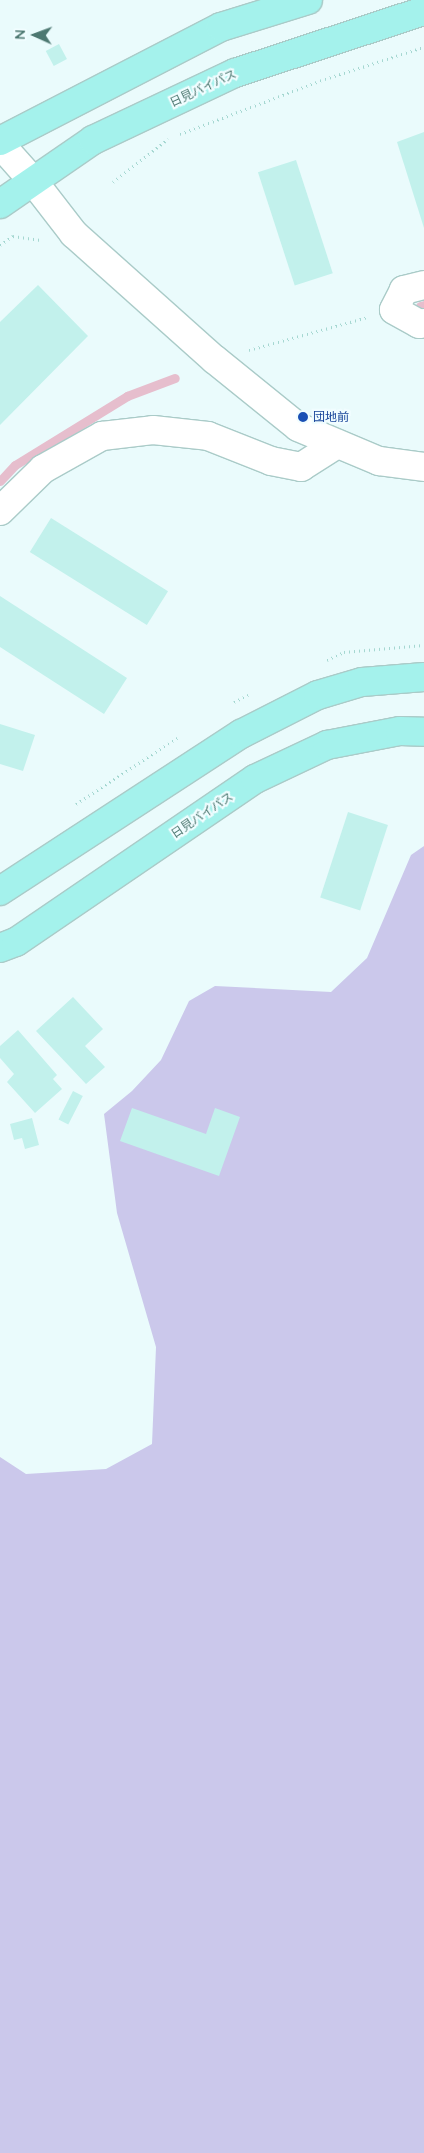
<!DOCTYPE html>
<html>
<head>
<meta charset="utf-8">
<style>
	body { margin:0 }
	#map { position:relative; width:424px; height:2153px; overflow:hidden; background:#eafbfc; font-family:Quicksand,"Noto Sans JP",sans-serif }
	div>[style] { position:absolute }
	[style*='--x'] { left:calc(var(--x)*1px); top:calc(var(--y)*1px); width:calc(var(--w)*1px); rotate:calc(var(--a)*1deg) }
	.green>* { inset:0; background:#cbc8eb }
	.stream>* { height:9px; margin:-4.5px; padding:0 4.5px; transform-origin:4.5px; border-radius:4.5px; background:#e6becd }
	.building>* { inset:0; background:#c2f1ec; transform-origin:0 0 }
	.path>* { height:3px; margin-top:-1.5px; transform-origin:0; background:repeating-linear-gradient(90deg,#a5d7d1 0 1px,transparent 0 5px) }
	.roads { filter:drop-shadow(1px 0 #aacbc8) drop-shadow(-1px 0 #aacbc8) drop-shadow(0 1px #aacbc8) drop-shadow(0 -1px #aacbc8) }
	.minor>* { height:28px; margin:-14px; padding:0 14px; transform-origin:14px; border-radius:14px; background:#fff }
	.tertiary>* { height:28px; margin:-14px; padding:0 14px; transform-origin:14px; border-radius:14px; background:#fff }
	.trunk>* { height:28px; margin:-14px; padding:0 14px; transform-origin:14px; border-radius:14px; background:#a4f2ec }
	.dots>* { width:14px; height:14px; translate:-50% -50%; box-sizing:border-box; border:2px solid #f1fdff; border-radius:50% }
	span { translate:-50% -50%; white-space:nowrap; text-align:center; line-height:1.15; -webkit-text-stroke:4.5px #f1fdff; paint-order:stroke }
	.street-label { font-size:12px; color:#4d7871 }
	.transit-label { font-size:12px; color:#164399 }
	.left { translate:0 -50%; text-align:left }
	.north { position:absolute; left:10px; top:10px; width:50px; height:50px; -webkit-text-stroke:4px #f1fdff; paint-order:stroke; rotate:272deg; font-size:14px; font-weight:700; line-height:20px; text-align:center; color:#4d7871 }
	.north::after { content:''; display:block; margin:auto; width:18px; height:22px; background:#4d7871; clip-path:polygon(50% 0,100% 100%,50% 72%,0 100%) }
</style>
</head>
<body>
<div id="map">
	<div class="green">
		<div style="clip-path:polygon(424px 846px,424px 2153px,0 2153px,0 1457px,26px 1474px,106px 1469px,152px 1444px,156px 1347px,117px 1213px,104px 1114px,132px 1091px,161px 1060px,189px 1001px,215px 986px,331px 992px,367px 958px,411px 855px)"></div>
	</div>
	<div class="stream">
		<div style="--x:420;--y:306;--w:4;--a:-14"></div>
		<div style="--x:0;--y:481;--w:22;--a:-47"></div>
		<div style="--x:15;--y:465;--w:132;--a:-31.6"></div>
		<div style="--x:127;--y:396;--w:51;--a:-20.6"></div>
	</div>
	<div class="building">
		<div style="left:59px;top:44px;width:17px;height:15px;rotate:62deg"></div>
		<div style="clip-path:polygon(424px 132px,424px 228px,397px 142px)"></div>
		<div style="left:296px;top:160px;width:119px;height:40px;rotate:72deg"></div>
		<div style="clip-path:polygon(38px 285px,88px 336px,0 425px,0 322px)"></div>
		<div style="left:51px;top:518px;width:138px;height:40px;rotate:32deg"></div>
		<div style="clip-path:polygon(0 596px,127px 678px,104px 714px,0 647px)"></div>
		<div style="clip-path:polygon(0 724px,35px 735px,23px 771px,0 764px)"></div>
		<div style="left:348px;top:812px;width:42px;height:90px;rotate:18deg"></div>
		<div style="clip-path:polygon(73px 997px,103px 1029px,85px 1046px,105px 1067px,86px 1084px,36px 1031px)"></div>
		<div style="clip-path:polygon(18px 1030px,57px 1075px,53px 1079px,62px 1089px,35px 1113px,7px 1082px,14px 1074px,0 1058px,0 1046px)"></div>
		<div style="left:73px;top:1091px;width:11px;height:32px;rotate:27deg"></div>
		<div style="clip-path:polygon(132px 1108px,206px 1134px,215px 1108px,240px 1117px,219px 1176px,120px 1141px)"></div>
		<div style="clip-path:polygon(32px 1118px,39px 1145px,25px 1149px,22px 1138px,14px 1140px,10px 1124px)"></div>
	</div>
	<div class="path">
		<div style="--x:180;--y:134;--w:155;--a:-20.8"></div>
		<div style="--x:325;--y:79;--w:104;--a:-17.9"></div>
		<div style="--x:113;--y:182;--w:70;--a:-38"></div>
		<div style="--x:0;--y:245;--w:16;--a:-35"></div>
		<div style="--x:13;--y:236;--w:28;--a:8"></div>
		<div style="--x:249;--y:350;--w:123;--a:-15.5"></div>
		<div style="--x:327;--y:660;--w:19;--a:-25"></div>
		<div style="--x:344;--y:652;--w:80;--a:-5"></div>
		<div style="--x:234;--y:702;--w:16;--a:-27"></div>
		<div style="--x:76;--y:804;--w:121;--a:-33.2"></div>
	</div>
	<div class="roads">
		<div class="minor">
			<div style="--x:424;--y:285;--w:21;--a:166"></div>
			<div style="--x:404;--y:290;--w:22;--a:117"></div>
			<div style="--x:394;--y:310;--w:29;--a:29"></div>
			<div style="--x:419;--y:324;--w:5;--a:-11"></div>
			<div style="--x:0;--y:511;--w:60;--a:-44.3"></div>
			<div style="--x:43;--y:469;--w:68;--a:-29.2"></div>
			<div style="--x:102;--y:436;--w:51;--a:-6.7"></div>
			<div style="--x:153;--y:430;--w:55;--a:6.2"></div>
			<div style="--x:208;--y:436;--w:68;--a:21.6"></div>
			<div style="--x:271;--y:461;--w:31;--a:11"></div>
			<div style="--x:301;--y:467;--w:43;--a:-32.6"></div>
		</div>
		<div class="tertiary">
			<div style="--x:0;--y:144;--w:50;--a:48.3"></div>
			<div style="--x:33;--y:181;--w:67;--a:52.3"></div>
			<div style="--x:74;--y:234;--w:188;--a:41.8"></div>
			<div style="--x:214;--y:359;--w:108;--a:39"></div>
			<div style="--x:298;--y:427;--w:88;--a:22.8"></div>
			<div style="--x:379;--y:461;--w:45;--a:7.6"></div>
		</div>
		<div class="trunk">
			<div style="--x:0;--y:141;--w:249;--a:-27.3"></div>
			<div style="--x:221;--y:27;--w:91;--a:-17.2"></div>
			<div style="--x:0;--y:204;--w:113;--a:-34.5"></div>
			<div style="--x:93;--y:140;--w:157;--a:-25.3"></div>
			<div style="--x:235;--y:73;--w:199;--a:-18.2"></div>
			<div style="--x:0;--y:891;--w:288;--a:-33.1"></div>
			<div style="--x:241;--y:734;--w:86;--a:-26.9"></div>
			<div style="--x:318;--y:695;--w:46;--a:-16.5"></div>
			<div style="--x:362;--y:682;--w:62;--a:-4.6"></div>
			<div style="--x:0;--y:948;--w:17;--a:-21"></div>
			<div style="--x:16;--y:942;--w:289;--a:-34.3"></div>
			<div style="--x:255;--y:779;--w:80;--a:-25.3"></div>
			<div style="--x:327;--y:745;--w:74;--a:-10.9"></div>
			<div style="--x:400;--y:731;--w:24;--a:2"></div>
		</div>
	</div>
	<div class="dots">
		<div style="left:303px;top:417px;background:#1a4fb4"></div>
	</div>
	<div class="street-label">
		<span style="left:203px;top:88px;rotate:-25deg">日見バイパス</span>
		<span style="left:202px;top:815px;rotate:-34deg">日見バイパス</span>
	</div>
	<div class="transit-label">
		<span class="left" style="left:313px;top:417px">団地前</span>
	</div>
	<div class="north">N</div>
</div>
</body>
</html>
